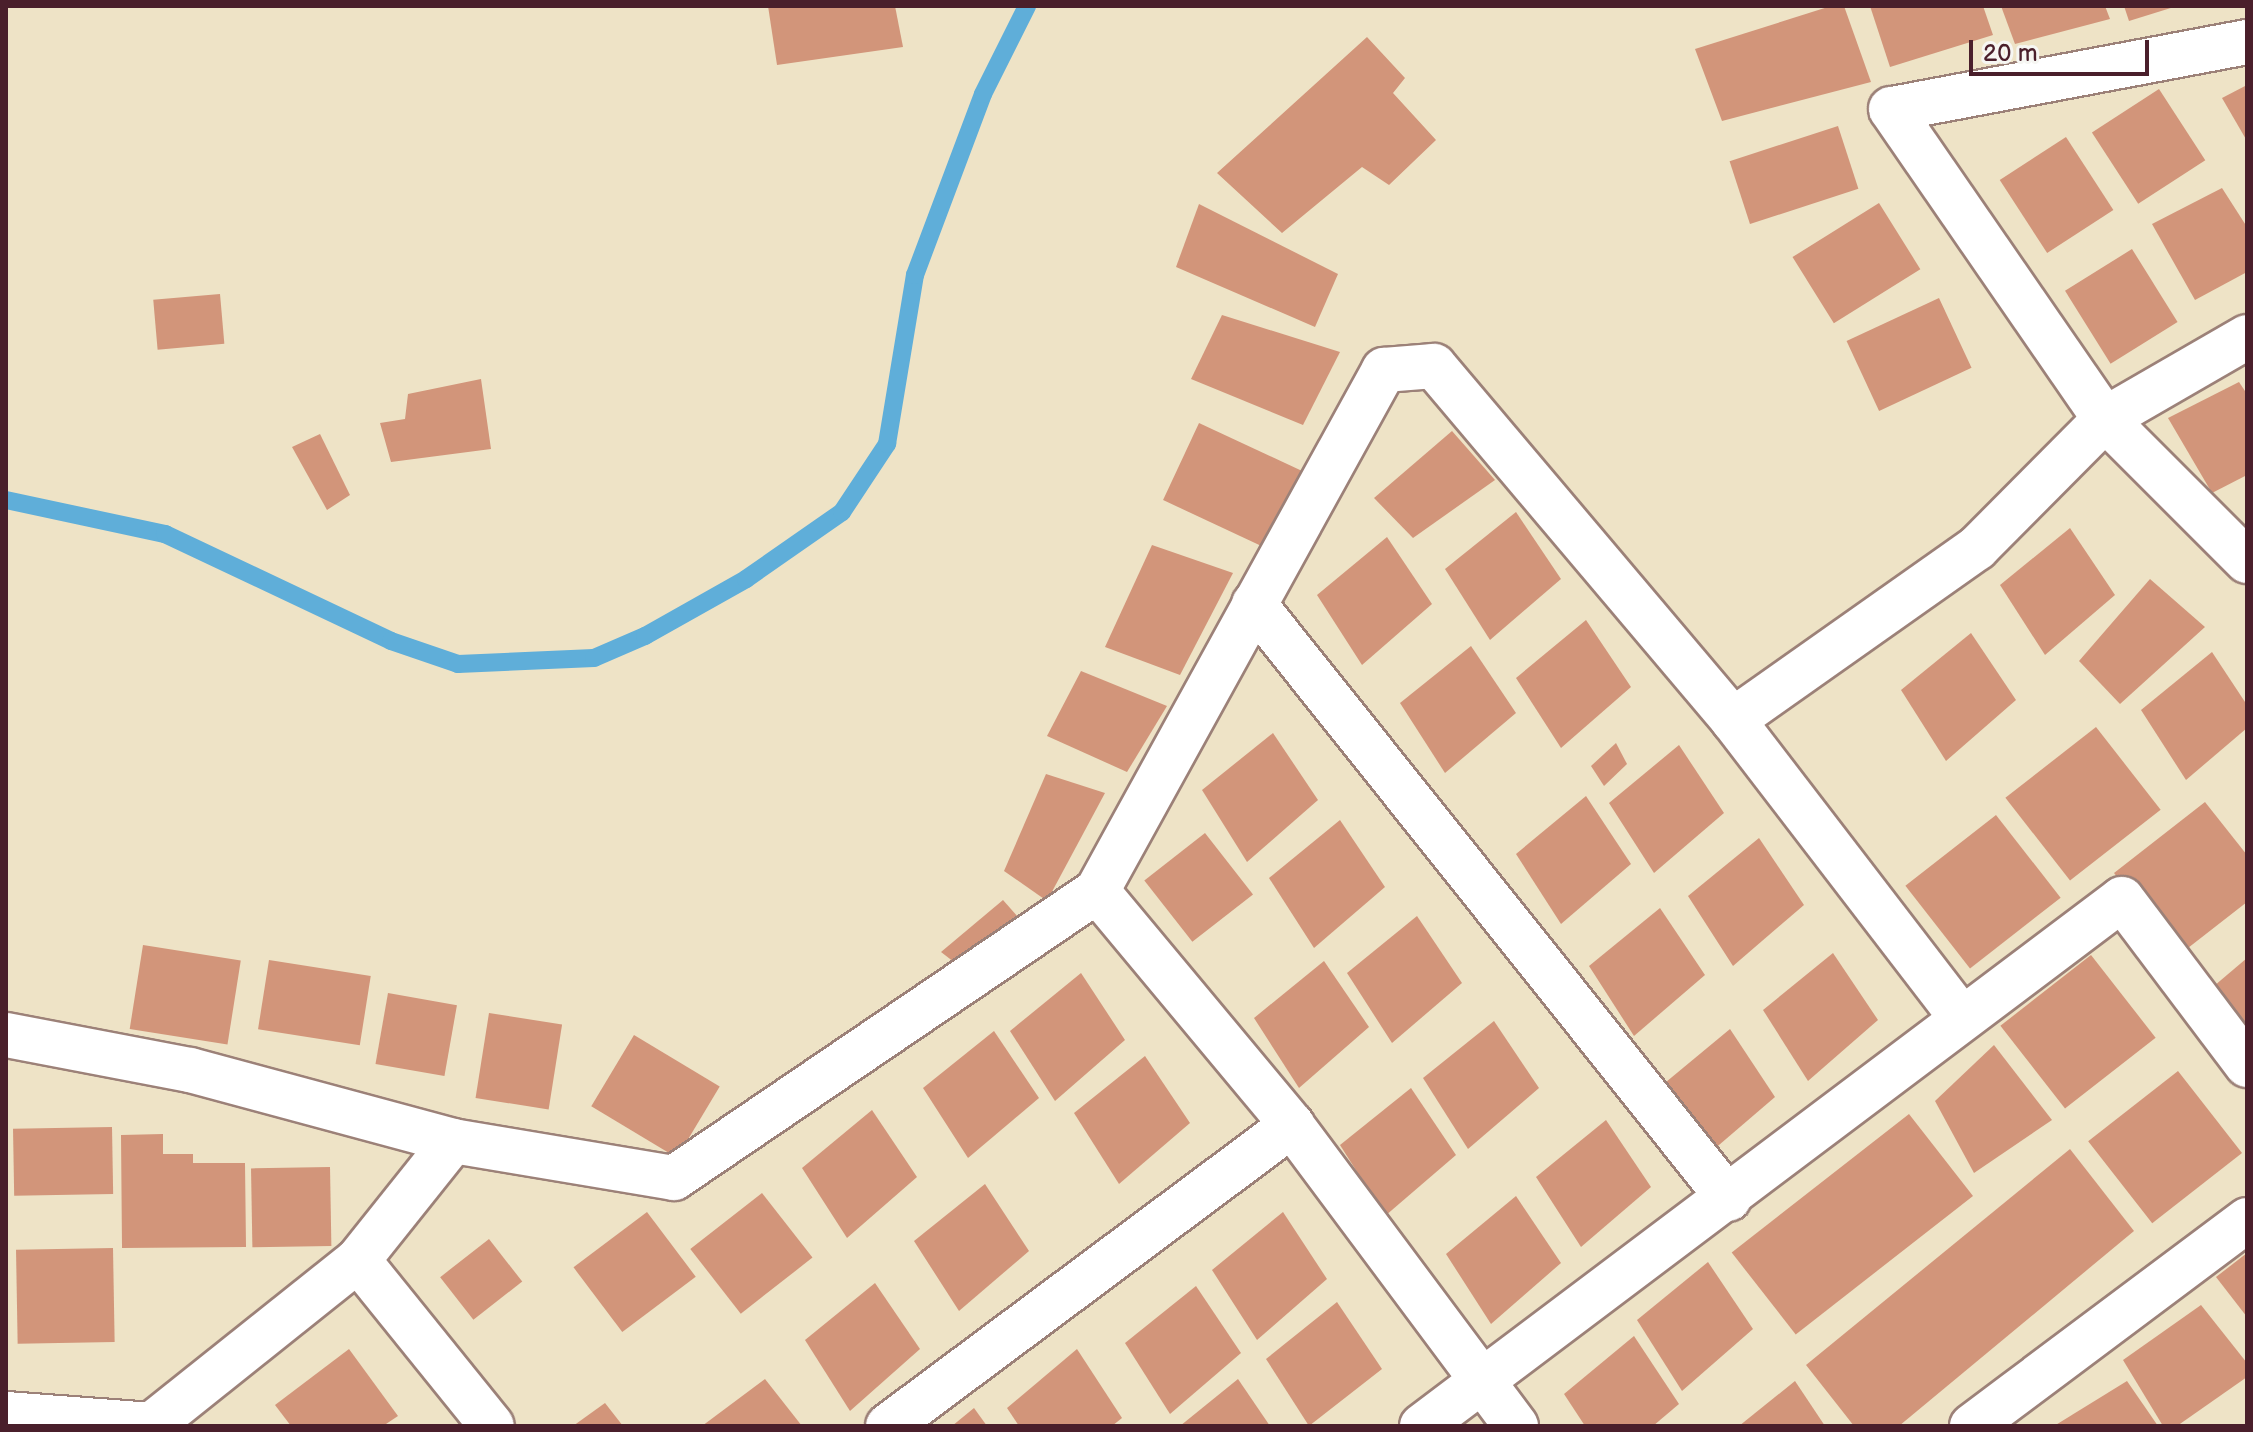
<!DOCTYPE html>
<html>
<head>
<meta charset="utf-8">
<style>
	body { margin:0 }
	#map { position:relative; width:2253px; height:1432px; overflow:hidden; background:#eee3c6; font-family:"Balsamiq Sans",sans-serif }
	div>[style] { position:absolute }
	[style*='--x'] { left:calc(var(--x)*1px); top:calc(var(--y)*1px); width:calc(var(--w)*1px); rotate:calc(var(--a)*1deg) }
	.stream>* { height:18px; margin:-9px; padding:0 9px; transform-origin:9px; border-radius:9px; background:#5faed9 }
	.building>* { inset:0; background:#d2957a; transform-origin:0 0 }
	.roads { filter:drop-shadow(2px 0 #9c8178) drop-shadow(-2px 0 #9c8178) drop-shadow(0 2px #9c8178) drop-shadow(0 -2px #9c8178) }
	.street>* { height:44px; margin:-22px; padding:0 22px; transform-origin:22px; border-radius:22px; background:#fff }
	span { translate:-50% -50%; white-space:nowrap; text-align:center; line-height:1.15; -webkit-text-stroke:8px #f6f6f2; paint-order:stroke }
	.frame { position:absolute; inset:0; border:8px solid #4a1f2b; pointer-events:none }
	.scale { position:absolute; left:1969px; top:40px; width:180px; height:36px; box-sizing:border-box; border:4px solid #4a1f2b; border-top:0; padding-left:10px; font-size:24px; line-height:28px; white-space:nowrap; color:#4a1f2b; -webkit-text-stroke:6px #f6f6f2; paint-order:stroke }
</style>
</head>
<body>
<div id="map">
	<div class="stream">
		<div style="--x:6;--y:500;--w:163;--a:12.1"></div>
		<div style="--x:165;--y:534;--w:250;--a:25.3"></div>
		<div style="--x:391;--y:641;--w:71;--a:18.9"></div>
		<div style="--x:458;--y:664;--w:136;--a:-2.5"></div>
		<div style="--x:594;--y:658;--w:56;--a:-23.3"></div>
		<div style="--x:645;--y:636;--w:116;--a:-29.4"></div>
		<div style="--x:746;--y:579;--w:117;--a:-34.9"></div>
		<div style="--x:842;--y:512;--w:82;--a:-56.5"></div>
		<div style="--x:887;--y:444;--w:171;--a:-80.6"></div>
		<div style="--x:915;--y:275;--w:193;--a:-69.4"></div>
		<div style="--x:983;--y:94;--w:98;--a:-63.4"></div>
	</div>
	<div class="building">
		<div style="clip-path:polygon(768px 6px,895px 6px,903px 47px,777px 65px)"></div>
		<div style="clip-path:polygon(1831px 6px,1844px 6px,1871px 82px,1722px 121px,1695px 49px)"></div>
		<div style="clip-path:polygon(1870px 6px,1983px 6px,1993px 35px,1890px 67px)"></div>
		<div style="clip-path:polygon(2001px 6px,2105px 6px,2110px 19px,2015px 44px)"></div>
		<div style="clip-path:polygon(2124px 6px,2173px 6px,2174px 7px,2129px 21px)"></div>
		<div style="clip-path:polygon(1367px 37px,1405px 78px,1393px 93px,1436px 140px,1389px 185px,1362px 167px,1282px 233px,1217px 173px)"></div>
		<div style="clip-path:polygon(2247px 85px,2247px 141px,2222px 98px)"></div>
		<div style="left:2159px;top:89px;width:85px;height:80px;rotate:57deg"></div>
		<div style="left:1838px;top:126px;width:66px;height:114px;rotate:72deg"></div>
		<div style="left:2066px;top:137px;width:87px;height:79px;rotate:57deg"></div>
		<div style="clip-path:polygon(2222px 188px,2247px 227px,2247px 272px,2195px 300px,2152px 224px)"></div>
		<div style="left:1879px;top:203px;width:78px;height:102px;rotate:58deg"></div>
		<div style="clip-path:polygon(1199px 204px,1338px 274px,1315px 327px,1176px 267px)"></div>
		<div style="left:2132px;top:249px;width:86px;height:79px;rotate:58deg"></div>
		<div style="left:220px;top:294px;width:50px;height:67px;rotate:85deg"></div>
		<div style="left:1939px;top:298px;width:77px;height:102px;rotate:65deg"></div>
		<div style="clip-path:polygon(1222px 315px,1340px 352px,1303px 425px,1191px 379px)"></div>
		<div style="clip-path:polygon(481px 379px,491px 449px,391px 462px,380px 423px,405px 419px,408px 394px)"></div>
		<div style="clip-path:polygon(2239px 382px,2247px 394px,2247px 475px,2212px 493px,2168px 418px)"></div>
		<div style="left:1199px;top:423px;width:115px;height:85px;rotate:25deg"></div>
		<div style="clip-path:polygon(1452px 431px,1495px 480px,1413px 538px,1374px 498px)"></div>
		<div style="clip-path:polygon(320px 434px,350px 495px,327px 510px,292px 447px)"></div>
		<div style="clip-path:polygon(1516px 512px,1561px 579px,1490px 640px,1445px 569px)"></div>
		<div style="clip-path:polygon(2070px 528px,2115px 595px,2045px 655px,2000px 585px)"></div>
		<div style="clip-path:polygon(1387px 537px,1432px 604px,1362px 665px,1317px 595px)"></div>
		<div style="clip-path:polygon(1152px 545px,1233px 573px,1180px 675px,1105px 647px)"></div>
		<div style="clip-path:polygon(2150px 579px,2205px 627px,2120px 704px,2079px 661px)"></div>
		<div style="clip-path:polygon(1586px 620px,1631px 687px,1561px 748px,1516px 678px)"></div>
		<div style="clip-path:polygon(1971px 633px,2016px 700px,1946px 761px,1901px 690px)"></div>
		<div style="clip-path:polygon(1471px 646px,1516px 713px,1445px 773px,1400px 703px)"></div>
		<div style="clip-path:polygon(2212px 652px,2247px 705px,2247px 728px,2186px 780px,2141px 710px)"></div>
		<div style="clip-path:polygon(1081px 671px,1167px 706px,1127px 772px,1047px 736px)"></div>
		<div style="left:2096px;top:727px;width:105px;height:115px;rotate:52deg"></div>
		<div style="clip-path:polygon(1273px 733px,1318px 800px,1247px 862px,1202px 790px)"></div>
		<div style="clip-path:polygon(1616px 743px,1627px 764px,1604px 786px,1591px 766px)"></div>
		<div style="clip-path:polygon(1679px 745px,1724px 813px,1654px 873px,1609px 803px)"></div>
		<div style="clip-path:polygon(1046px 774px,1105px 793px,1047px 901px,1004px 871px)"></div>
		<div style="clip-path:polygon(1586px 796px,1631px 864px,1561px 924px,1516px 854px)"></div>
		<div style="clip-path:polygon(2205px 802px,2247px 855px,2247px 902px,2179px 955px,2114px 873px)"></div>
		<div style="left:1996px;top:815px;width:105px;height:115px;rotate:52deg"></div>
		<div style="clip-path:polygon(1340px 820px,1385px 887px,1314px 948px,1269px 878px)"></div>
		<div style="left:1205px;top:833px;width:78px;height:77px;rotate:52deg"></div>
		<div style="clip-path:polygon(1759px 838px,1804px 905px,1733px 966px,1688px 896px)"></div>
		<div style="clip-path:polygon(1003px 900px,1025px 925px,963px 969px,941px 952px)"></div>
		<div style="clip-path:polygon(1660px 908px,1705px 975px,1634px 1036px,1589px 966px)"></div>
		<div style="clip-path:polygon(1417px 916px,1462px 983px,1392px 1043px,1347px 973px)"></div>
		<div style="left:143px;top:945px;width:99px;height:85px;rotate:9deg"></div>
		<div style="clip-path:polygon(1833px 953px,1878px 1020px,1808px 1081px,1763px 1010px)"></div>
		<div style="left:2091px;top:955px;width:105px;height:115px;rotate:52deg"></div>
		<div style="clip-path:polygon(2247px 958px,2247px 1040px,2214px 986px)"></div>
		<div style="left:269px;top:960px;width:103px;height:70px;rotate:9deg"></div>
		<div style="clip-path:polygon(1324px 961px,1369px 1027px,1299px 1088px,1254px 1018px)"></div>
		<div style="clip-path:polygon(1081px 973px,1125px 1040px,1055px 1101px,1010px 1031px)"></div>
		<div style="left:388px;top:993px;width:70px;height:72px;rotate:10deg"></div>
		<div style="left:489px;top:1013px;width:74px;height:86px;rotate:9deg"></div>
		<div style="clip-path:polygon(1494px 1021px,1539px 1088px,1468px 1149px,1423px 1078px)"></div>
		<div style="clip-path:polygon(1730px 1029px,1775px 1097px,1705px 1157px,1660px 1087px)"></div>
		<div style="clip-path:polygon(994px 1031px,1039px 1098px,968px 1158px,923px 1088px)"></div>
		<div style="left:634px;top:1035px;width:100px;height:83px;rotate:31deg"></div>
		<div style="clip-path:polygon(1994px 1045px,2052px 1120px,1974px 1173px,1935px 1101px)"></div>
		<div style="clip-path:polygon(1145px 1056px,1190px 1123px,1119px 1184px,1074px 1113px)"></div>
		<div style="left:2178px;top:1071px;width:104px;height:114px;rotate:52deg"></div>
		<div style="clip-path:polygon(1411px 1088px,1456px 1155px,1385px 1216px,1340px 1145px)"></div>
		<div style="clip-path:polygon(872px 1110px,917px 1177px,847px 1238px,802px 1168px)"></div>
		<div style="left:1909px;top:1114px;width:104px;height:225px;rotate:52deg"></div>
		<div style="clip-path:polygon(1606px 1120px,1651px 1187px,1581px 1247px,1536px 1177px)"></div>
		<div style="left:112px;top:1127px;width:67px;height:99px;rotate:89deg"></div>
		<div style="clip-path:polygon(163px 1134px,163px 1154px,193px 1154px,193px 1163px,245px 1163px,246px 1247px,122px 1248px,121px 1135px)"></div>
		<div style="clip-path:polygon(2070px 1149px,2134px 1231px,1899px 1426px,1854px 1426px,1806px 1365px)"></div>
		<div style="left:330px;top:1167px;width:79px;height:79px;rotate:89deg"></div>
		<div style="clip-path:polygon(985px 1184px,1029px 1251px,959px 1311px,914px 1241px)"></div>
		<div style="left:762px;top:1193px;width:82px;height:91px;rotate:52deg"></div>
		<div style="clip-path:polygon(1516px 1196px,1561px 1263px,1491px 1324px,1446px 1254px)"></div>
		<div style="left:647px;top:1212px;width:81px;height:92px;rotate:53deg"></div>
		<div style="clip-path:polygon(1283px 1212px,1327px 1279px,1257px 1340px,1212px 1270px)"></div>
		<div style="left:489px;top:1239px;width:54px;height:62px;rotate:52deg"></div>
		<div style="left:113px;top:1248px;width:94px;height:97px;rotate:89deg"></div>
		<div style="clip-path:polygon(2247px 1253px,2247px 1317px,2216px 1277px)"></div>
		<div style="clip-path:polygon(1708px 1262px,1753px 1329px,1682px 1391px,1637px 1320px)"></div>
		<div style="clip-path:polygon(875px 1283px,920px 1349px,850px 1411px,805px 1340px)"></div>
		<div style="clip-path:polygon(1196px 1286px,1241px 1353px,1170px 1414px,1125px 1343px)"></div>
		<div style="clip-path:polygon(1337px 1302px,1382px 1369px,1309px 1426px,1266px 1359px)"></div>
		<div style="clip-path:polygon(2201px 1305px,2247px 1363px,2247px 1377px,2177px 1426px,2163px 1426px,2123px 1360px)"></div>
		<div style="clip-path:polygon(1634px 1336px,1679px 1404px,1653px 1426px,1585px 1426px,1564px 1394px)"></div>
		<div style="clip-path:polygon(349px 1349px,398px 1416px,383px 1426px,291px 1426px,275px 1405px)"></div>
		<div style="clip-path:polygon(1077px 1349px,1122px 1418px,1112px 1426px,1019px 1426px,1007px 1408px)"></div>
		<div style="clip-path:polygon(765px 1379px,802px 1426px,702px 1426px)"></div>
		<div style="clip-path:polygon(1238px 1379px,1270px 1426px,1180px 1426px)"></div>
		<div style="clip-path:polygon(1795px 1381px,1825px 1426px,1739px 1426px)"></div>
		<div style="clip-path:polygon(2127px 1381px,2158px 1426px,2054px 1426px)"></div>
		<div style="clip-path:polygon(605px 1403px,623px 1426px,573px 1426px)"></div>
		<div style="clip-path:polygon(974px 1408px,987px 1426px,952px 1426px)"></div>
	</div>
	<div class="roads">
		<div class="street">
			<div style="--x:2247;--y:42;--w:362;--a:169.3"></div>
			<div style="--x:1891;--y:109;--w:377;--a:55.4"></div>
			<div style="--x:2105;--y:419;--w:201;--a:45"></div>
			<div style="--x:1254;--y:604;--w:761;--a:51.4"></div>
			<div style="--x:1733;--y:720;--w:299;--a:-35.2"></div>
			<div style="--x:1977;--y:548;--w:182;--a:-45.2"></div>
			<div style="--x:2105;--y:419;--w:164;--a:-30"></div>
			<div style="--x:6;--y:1035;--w:187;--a:10.8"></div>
			<div style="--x:190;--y:1070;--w:272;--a:15.1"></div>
			<div style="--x:453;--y:1141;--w:224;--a:9.5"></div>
			<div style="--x:674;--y:1178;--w:511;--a:-34.16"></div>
			<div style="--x:358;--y:1260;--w:213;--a:51.1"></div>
			<div style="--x:6;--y:1414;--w:145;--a:4.3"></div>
			<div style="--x:150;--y:1426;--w:266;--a:-38.6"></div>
			<div style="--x:358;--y:1260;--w:152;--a:-51.4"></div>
			<div style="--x:888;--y:1426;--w:504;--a:-36.69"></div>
			<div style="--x:1422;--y:1426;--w:876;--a:-36.97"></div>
			<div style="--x:2122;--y:899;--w:208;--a:53"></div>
			<div style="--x:1516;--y:1426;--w:375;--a:-126.7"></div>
			<div style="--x:1292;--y:1125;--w:305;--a:-129.8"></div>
			<div style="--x:1097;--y:891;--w:595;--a:-61.15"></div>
			<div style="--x:1384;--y:370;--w:50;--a:-4.6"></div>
			<div style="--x:1434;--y:366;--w:463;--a:49.8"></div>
			<div style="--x:1733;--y:720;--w:373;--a:52.5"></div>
			<div style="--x:1972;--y:1426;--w:344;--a:-36.8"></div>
		</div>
	</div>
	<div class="frame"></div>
	<div class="scale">20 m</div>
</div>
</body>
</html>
